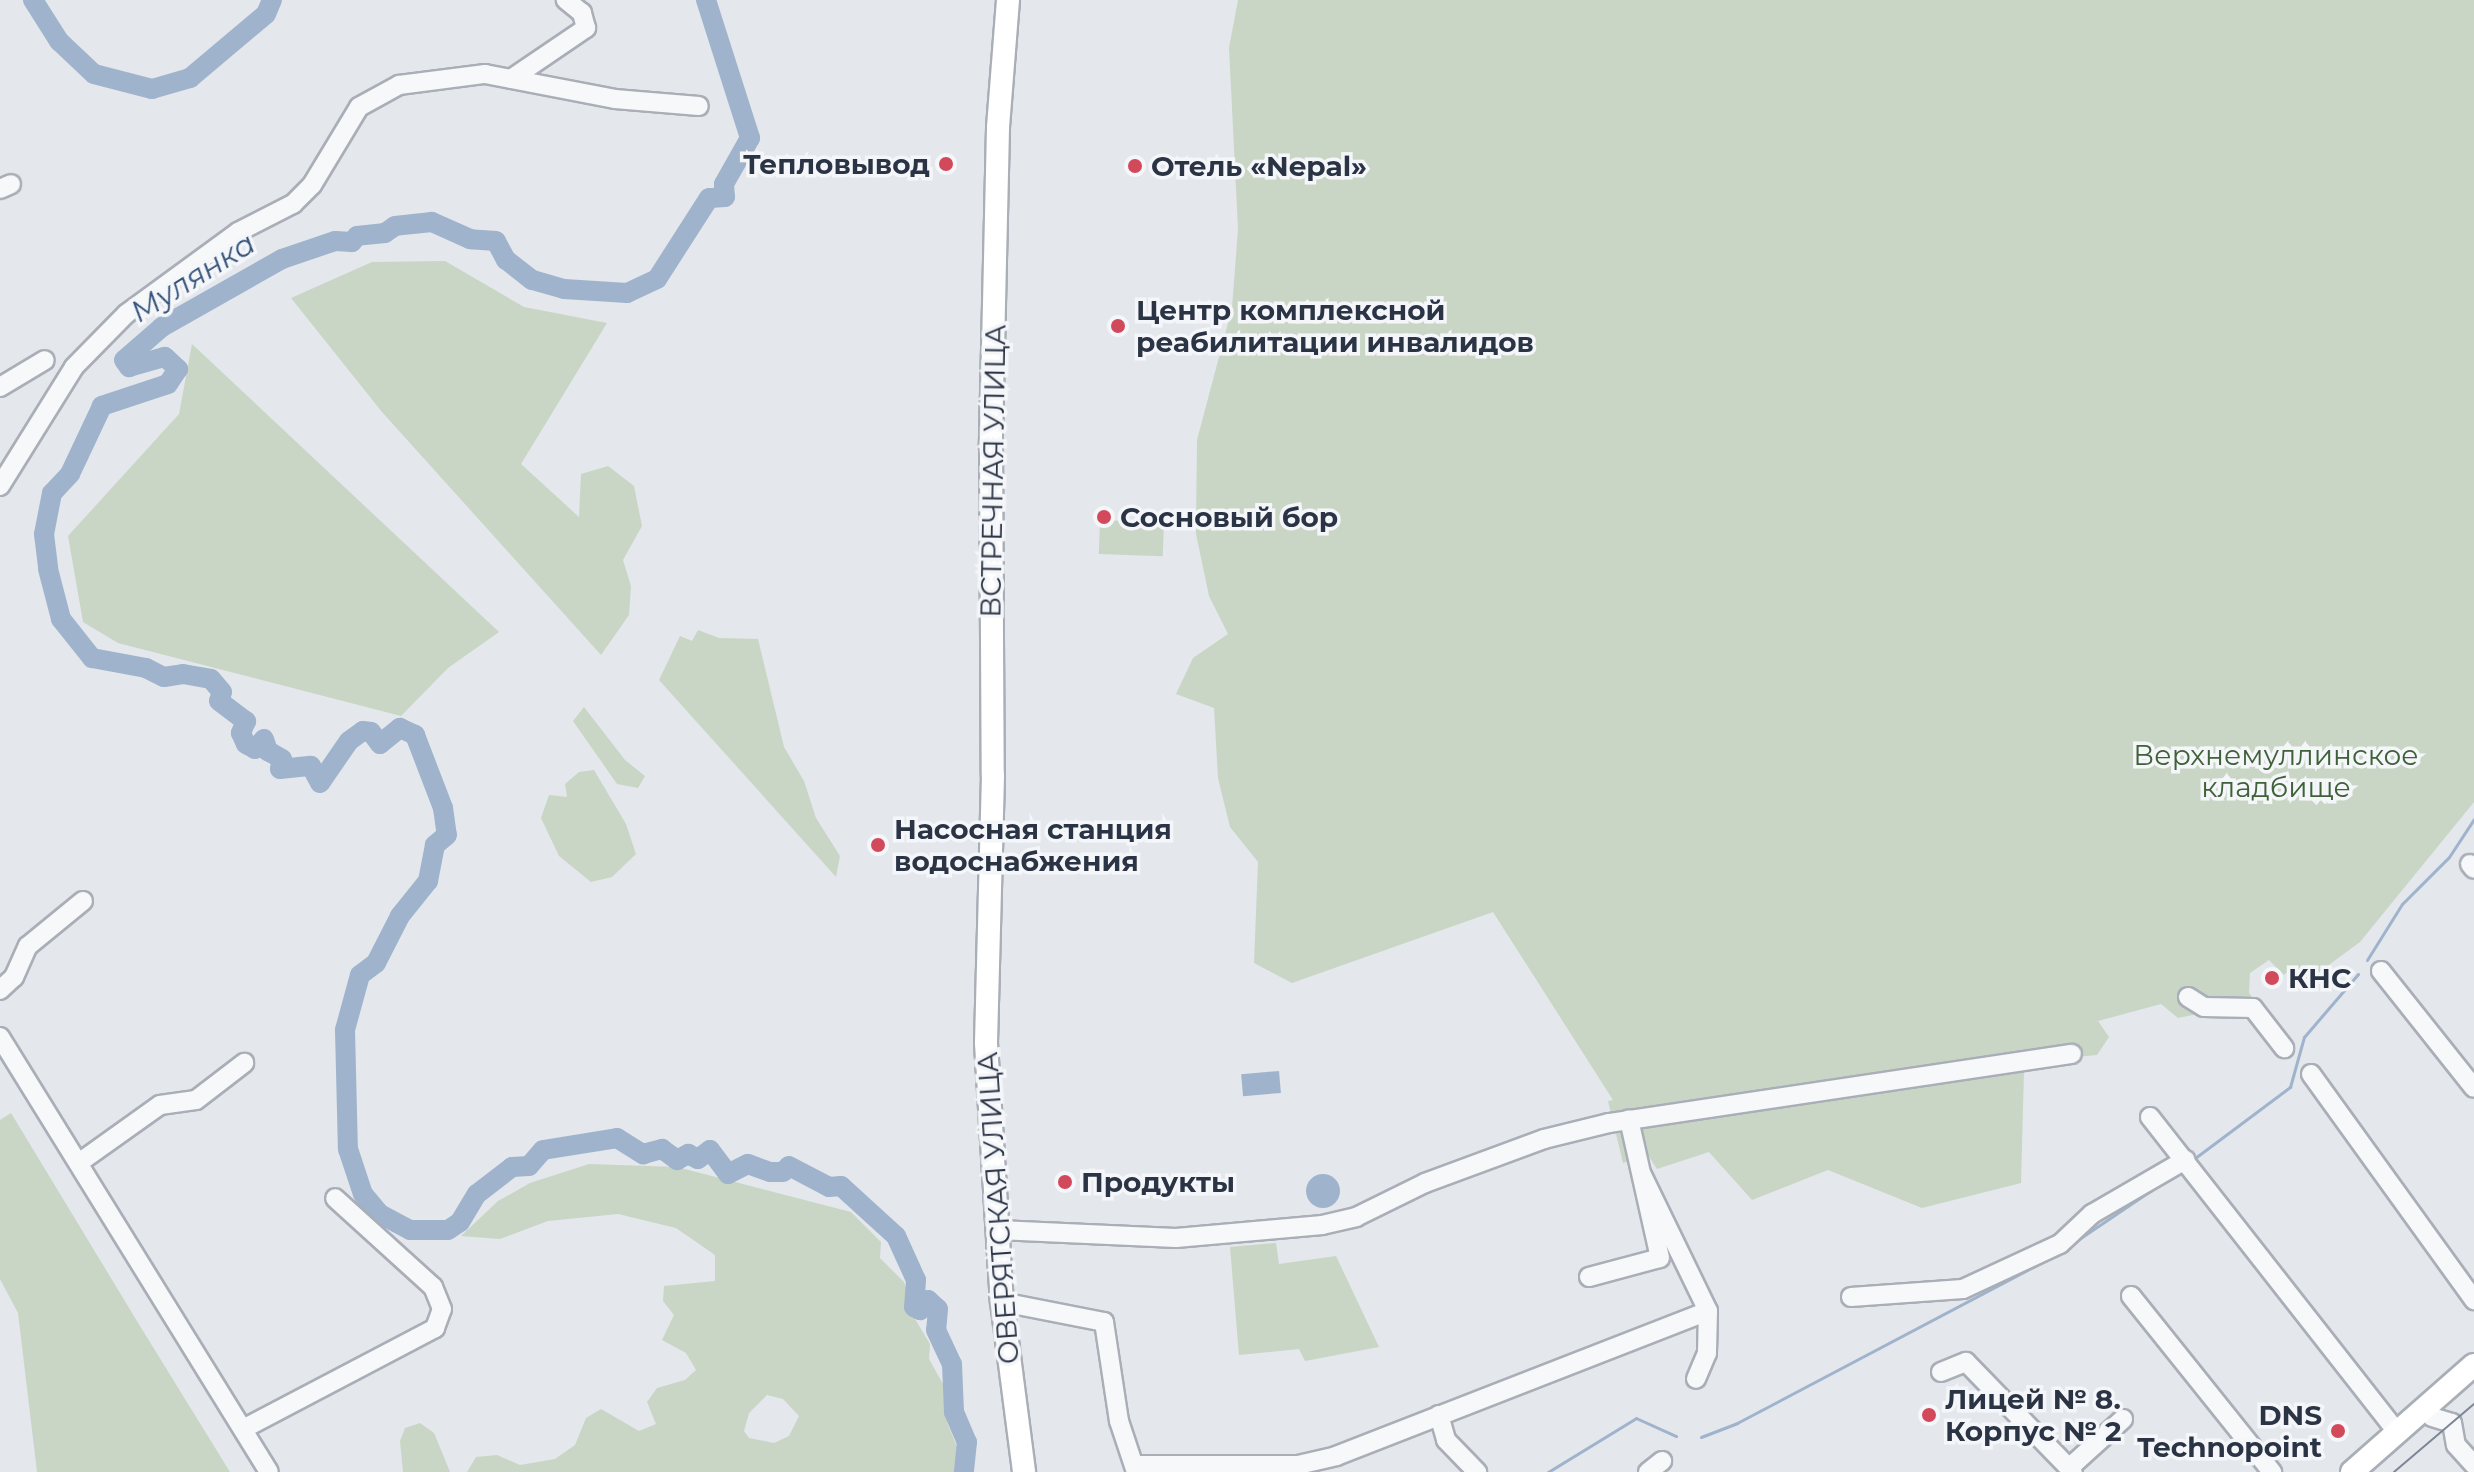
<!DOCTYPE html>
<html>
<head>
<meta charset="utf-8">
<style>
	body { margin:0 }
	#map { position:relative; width:2474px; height:1472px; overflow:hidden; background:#e4e7ec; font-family:Montserrat,sans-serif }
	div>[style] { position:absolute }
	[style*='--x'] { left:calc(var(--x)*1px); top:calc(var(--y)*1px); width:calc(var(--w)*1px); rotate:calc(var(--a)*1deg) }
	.green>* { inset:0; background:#c9d6c5; transform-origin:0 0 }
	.water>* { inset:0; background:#9fb4cc; transform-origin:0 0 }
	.round { border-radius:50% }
	.stream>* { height:3px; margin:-1.5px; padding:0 1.5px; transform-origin:1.5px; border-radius:1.5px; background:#9fb4cc }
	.river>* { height:20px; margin:-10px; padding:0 10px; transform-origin:10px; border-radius:10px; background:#9fb4cc }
	.roads { filter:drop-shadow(2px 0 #a9aeb7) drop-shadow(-2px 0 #a9aeb7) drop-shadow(0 2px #a9aeb7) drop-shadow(0 -2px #a9aeb7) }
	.minor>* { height:18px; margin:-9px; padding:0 9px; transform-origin:9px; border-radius:9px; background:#f7f8fa }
	.major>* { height:22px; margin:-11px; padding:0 11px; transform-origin:11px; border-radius:11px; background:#fff }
	.tram>* { height:2px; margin:-1px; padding:0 1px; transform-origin:1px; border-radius:1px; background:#7d8696 }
	.dots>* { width:22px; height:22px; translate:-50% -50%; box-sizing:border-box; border:4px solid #f4f6f9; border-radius:50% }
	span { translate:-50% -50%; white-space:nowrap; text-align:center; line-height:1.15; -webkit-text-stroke:7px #f4f6f9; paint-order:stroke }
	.poi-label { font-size:28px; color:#2b3445; font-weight:700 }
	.right { translate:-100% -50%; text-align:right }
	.left { translate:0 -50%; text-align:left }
	.street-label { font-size:28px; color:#2b3445 }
	.park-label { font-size:28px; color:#3f6138 }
	.water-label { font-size:30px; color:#34527a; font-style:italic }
</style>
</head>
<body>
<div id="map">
	<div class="green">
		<div style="clip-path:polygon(1238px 0,2474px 0,2474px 802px,2360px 942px,2303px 984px,2288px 971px,2284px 975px,2269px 960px,2250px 973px,2249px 993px,2256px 1002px,2178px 1018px,2161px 1004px,2098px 1021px,2109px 1037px,2097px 1055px,2031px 1061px,2024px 1071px,2021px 1183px,1922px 1208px,1828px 1170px,1752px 1200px,1709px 1152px,1657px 1169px,1648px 1155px,1623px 1163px,1608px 1101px,1613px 1100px,1493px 912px,1292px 983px,1254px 963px,1258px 862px,1230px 827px,1218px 778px,1214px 708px,1176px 694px,1193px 658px,1228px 634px,1209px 596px,1196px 534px,1197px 440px,1232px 308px,1238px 229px,1229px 48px)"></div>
		<div style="clip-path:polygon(445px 261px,524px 307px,607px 323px,521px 464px,579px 517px,581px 474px,608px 466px,634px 486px,642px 526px,623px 560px,631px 586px,629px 615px,601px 655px,382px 412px,291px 298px,372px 262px)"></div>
		<div style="clip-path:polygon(192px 344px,499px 632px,448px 668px,401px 716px,118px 643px,83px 622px,68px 536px,179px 414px)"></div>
		<div style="left:1100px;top:520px;width:64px;height:34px;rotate:2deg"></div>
		<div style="clip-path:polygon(698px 630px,719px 638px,758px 639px,784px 747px,804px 781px,816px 818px,840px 856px,836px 877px,659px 680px,680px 636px,692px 641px)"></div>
		<div style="clip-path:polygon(584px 707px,625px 760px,645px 776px,638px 788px,617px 784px,573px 721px)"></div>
		<div style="clip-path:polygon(594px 770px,626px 824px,636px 854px,612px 877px,591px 882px,559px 856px,541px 818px,549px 795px,567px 797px,565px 784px,579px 772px)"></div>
		<div style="clip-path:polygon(11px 1113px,140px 1326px,230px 1472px,37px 1472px,18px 1313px,0 1279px,0 1120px)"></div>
		<div style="clip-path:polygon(evenodd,589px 1164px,677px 1167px,851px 1212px,881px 1242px,880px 1258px,904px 1282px,915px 1319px,930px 1344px,929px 1359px,947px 1391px,947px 1422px,957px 1447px,954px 1472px,467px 1472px,476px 1457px,497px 1455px,520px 1465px,555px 1459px,575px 1445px,586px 1418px,601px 1409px,639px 1431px,656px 1424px,647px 1402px,657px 1388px,685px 1380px,696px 1370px,686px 1353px,662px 1340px,674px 1315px,663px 1301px,664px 1286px,715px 1281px,715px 1255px,676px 1228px,618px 1214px,548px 1221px,500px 1239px,461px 1236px,498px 1201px,530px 1183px,589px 1164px,767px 1395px,783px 1399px,799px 1416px,789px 1436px,774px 1443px,749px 1438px,744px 1431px,749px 1413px,767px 1395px)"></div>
		<div style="clip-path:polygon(1276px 1243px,1279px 1264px,1336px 1256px,1379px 1347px,1305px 1361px,1299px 1349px,1239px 1355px,1230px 1247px)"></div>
		<div style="clip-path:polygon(420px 1423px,434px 1433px,450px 1472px,403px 1472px,400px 1441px,405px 1428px)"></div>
	</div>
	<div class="water">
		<div style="left:1279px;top:1071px;width:22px;height:38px;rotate:85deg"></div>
		<div class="round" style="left:1306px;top:1174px;width:34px;height:34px"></div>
	</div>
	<div class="stream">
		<div style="--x:2367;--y:960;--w:66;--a:-58"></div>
		<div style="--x:2402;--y:904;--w:66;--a:-45"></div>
		<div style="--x:2449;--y:857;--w:45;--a:-56.7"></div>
		<div style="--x:2191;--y:1161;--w:124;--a:-36.8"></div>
		<div style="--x:2290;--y:1087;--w:52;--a:-74.4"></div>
		<div style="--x:2304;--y:1037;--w:83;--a:-49.4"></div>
		<div style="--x:2076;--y:1241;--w:100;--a:-34"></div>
		<div style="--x:1701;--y:1437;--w:39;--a:-21"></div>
		<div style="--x:1737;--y:1423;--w:349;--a:-27.8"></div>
		<div style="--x:1548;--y:1472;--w:103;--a:-31.5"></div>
		<div style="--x:1636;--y:1418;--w:44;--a:24.2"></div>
	</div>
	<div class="river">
		<div style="--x:33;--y:0;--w:49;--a:57.6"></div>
		<div style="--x:59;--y:41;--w:48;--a:43.3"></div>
		<div style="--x:94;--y:74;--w:60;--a:14.5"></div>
		<div style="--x:152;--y:89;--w:40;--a:-16"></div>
		<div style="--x:190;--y:78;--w:99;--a:-40.1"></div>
		<div style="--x:266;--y:14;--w:15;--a:-67"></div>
		<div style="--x:706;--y:0;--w:145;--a:72.3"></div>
		<div style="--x:750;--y:138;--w:53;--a:119.5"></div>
		<div style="--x:724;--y:184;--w:13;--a:86"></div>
		<div style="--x:725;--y:197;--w:16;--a:176"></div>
		<div style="--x:709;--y:198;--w:96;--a:122.7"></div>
		<div style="--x:657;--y:279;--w:33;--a:155"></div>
		<div style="--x:627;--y:293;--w:63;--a:-176.4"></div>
		<div style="--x:564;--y:289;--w:33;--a:-164"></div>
		<div style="--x:532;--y:280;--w:33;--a:-142"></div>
		<div style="--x:506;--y:260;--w:21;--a:-118"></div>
		<div style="--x:496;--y:241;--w:26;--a:-176"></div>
		<div style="--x:470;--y:239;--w:42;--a:-155.9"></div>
		<div style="--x:432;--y:222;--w:37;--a:174"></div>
		<div style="--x:395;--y:226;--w:12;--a:145"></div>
		<div style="--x:385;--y:233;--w:28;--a:174"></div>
		<div style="--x:357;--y:236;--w:8;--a:130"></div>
		<div style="--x:352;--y:242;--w:17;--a:-177"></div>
		<div style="--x:335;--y:241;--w:56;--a:161.2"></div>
		<div style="--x:282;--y:259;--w:138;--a:150.5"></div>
		<div style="--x:162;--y:327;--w:50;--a:139"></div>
		<div style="--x:124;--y:360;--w:9;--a:54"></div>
		<div style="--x:129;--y:367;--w:37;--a:-16"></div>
		<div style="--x:165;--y:357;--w:18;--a:43"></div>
		<div style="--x:178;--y:369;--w:18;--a:124"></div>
		<div style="--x:168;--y:384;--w:70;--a:161.6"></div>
		<div style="--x:102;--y:406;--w:75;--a:115.2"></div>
		<div style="--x:70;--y:474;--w:26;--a:133"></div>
		<div style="--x:52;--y:493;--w:42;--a:101"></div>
		<div style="--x:44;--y:534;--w:35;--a:83"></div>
		<div style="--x:48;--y:569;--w:52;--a:75.4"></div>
		<div style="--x:61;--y:619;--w:50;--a:51.5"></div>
		<div style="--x:92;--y:658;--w:55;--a:10.5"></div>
		<div style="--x:146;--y:668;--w:20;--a:27"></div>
		<div style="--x:164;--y:677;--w:19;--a:-9"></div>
		<div style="--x:183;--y:674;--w:28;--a:10"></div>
		<div style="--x:211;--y:679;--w:17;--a:50"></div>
		<div style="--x:222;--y:692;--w:9;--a:108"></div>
		<div style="--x:219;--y:701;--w:34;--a:37"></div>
		<div style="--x:246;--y:721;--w:13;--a:113"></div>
		<div style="--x:241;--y:733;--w:12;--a:66"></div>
		<div style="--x:246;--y:744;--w:10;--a:29"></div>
		<div style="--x:255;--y:749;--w:13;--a:-48"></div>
		<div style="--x:264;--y:739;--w:13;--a:72"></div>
		<div style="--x:268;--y:751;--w:16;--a:30"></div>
		<div style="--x:282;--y:759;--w:10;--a:101"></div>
		<div style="--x:280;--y:769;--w:31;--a:-6"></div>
		<div style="--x:311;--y:766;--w:19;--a:62"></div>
		<div style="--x:320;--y:783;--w:51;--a:-55.4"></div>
		<div style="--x:349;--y:741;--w:17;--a:-36"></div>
		<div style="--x:363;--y:731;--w:8;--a:7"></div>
		<div style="--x:371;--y:732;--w:15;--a:53"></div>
		<div style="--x:380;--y:744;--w:26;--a:-39"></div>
		<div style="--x:400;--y:728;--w:17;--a:25"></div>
		<div style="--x:415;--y:735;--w:78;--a:69"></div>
		<div style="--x:443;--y:808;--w:27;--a:82"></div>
		<div style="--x:447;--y:835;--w:16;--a:140"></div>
		<div style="--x:435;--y:845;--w:37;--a:101"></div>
		<div style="--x:428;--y:881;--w:45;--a:128.7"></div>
		<div style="--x:400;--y:916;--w:53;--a:117.1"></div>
		<div style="--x:376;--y:963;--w:20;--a:143"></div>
		<div style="--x:360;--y:975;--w:57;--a:105.3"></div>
		<div style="--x:345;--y:1030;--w:119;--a:88.6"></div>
		<div style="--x:348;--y:1149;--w:47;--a:71.6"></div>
		<div style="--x:363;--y:1194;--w:26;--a:50"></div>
		<div style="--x:380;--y:1214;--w:34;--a:28"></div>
		<div style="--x:410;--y:1230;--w:38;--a:0"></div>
		<div style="--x:448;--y:1230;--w:14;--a:-34"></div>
		<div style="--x:460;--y:1222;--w:33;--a:-59"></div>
		<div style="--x:477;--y:1194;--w:44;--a:-37.6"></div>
		<div style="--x:512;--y:1167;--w:17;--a:-3"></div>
		<div style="--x:529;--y:1166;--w:21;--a:-49"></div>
		<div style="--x:543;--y:1150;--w:75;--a:-9.2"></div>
		<div style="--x:617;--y:1138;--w:31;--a:32"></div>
		<div style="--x:643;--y:1154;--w:20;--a:-15"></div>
		<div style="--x:662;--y:1149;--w:19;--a:36"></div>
		<div style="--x:677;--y:1160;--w:13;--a:-29"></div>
		<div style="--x:688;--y:1154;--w:11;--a:27"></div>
		<div style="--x:698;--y:1159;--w:15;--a:-37"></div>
		<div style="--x:710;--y:1150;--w:30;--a:53"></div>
		<div style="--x:728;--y:1174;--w:22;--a:-27"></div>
		<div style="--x:748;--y:1164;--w:23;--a:20"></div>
		<div style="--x:770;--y:1172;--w:13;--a:0"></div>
		<div style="--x:783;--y:1172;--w:8;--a:-45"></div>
		<div style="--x:789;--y:1166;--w:45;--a:27.7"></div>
		<div style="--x:829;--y:1187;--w:12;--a:-5"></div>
		<div style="--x:841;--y:1186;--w:74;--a:42.3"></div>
		<div style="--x:896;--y:1236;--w:48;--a:65.6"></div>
		<div style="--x:916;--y:1280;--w:27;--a:94"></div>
		<div style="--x:914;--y:1307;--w:7;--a:27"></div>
		<div style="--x:920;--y:1310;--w:13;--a:-51"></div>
		<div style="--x:928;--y:1300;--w:13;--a:42"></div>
		<div style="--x:938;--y:1309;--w:21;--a:95"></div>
		<div style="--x:936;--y:1330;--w:38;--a:65"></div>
		<div style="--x:952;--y:1364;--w:48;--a:87.6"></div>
		<div style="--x:954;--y:1412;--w:33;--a:67"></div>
		<div style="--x:967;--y:1442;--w:30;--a:96"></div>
	</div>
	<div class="roads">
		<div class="minor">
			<div style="--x:511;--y:79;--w:91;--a:-34.2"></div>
			<div style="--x:586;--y:28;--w:16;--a:-105"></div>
			<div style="--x:582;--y:13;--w:21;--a:-141"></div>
			<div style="--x:0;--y:189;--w:12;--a:-24"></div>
			<div style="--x:0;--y:387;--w:52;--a:-31"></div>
			<div style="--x:0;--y:486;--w:140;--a:-58.1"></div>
			<div style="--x:74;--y:367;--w:74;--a:-45.5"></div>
			<div style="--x:126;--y:314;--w:139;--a:-36.2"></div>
			<div style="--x:238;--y:232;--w:62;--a:-27"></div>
			<div style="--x:293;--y:204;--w:27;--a:-45"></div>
			<div style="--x:312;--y:185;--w:91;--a:-58.9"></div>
			<div style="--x:359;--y:107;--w:46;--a:-28.8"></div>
			<div style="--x:399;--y:85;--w:87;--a:-7.3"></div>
			<div style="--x:485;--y:74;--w:132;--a:10.9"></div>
			<div style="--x:615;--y:99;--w:84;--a:4.8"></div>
			<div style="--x:2470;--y:864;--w:6;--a:51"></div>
			<div style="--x:2381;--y:971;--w:149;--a:51.5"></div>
			<div style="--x:0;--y:990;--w:19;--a:-43"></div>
			<div style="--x:14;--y:977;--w:34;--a:-66"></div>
			<div style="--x:28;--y:946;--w:71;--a:-39.3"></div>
			<div style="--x:2188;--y:997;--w:19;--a:32"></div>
			<div style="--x:2204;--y:1007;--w:49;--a:1.2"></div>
			<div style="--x:2253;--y:1008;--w:51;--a:52.2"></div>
			<div style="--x:0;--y:1037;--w:511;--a:58.27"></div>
			<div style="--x:2311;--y:1074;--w:279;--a:54.2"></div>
			<div style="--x:2150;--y:1117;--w:400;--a:51.9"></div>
			<div style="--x:80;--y:1162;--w:98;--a:-35.5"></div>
			<div style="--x:160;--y:1105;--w:36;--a:-8"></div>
			<div style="--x:196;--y:1100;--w:61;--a:-37.6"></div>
			<div style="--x:1642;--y:1175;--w:151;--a:64.1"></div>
			<div style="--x:1708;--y:1311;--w:42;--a:91.4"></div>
			<div style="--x:1707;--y:1353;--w:28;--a:113"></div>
			<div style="--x:998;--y:1230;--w:178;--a:2.6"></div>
			<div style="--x:1176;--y:1238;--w:147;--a:-5.1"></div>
			<div style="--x:1322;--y:1225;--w:35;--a:-13"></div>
			<div style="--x:1356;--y:1217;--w:77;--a:-26.2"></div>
			<div style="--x:1425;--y:1183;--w:127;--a:-20.3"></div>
			<div style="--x:1544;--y:1139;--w:67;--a:-13.8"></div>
			<div style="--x:1609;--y:1123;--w:468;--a:-8.5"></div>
			<div style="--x:1589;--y:1277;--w:73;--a:-15"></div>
			<div style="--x:1660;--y:1258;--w:142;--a:-102.6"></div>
			<div style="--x:2131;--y:1296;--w:226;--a:51.3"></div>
			<div style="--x:1851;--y:1297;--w:112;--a:-4.1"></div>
			<div style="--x:1963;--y:1289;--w:107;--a:-24.9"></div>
			<div style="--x:2060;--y:1244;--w:44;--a:-43.2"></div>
			<div style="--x:2092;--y:1214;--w:108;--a:-30.1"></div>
			<div style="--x:1002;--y:1302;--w:104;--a:11.1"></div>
			<div style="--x:1104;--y:1322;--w:100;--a:81.4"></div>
			<div style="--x:1119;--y:1421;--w:54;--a:71.6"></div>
			<div style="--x:1941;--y:1372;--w:27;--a:-22"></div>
			<div style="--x:1966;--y:1362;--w:153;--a:45.8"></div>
			<div style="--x:1439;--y:1415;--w:26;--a:74"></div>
			<div style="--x:1446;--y:1440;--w:45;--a:45.9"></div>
			<div style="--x:2432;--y:1417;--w:21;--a:17"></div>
			<div style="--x:2452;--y:1423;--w:22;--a:80"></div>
			<div style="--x:2456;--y:1445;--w:27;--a:48"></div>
			<div style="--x:243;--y:1429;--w:217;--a:-27.7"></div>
			<div style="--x:435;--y:1328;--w:20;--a:-70"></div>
			<div style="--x:442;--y:1309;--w:24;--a:-112"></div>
			<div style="--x:433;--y:1287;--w:132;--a:-137.8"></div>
			<div style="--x:1136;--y:1465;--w:162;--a:0"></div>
			<div style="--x:1298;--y:1465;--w:39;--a:-13"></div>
			<div style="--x:1336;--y:1456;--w:399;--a:-21.3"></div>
			<div style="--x:2069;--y:1468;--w:73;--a:-42.2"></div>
			<div style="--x:1648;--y:1472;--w:18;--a:-38"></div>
		</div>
		<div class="major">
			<div style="--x:1008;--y:0;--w:128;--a:94.5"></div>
			<div style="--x:998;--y:128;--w:319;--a:91.3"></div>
			<div style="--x:991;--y:447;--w:328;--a:89.7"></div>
			<div style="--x:993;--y:775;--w:268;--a:91.5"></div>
			<div style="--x:986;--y:1043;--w:259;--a:86.5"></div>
			<div style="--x:1002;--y:1302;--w:171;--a:82.6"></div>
			<div style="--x:2352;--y:1472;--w:162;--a:-41.3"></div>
		</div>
	</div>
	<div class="tram">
		<div style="--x:2394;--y:1472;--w:105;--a:-40.4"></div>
	</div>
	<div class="dots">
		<div style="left:946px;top:164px;background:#d1495b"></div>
		<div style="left:1135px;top:166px;background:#d1495b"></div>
		<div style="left:1118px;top:326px;background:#d1495b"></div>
		<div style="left:1104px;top:517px;background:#d1495b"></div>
		<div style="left:878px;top:845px;background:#d1495b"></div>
		<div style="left:2272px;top:978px;background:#d1495b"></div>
		<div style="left:1065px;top:1182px;background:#d1495b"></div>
		<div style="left:1929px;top:1415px;background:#d1495b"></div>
		<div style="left:2338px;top:1431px;background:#d1495b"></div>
	</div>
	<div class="poi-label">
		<span class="right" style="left:930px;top:164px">Тепловывод</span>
		<span class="left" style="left:1151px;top:166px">Отель «Nepal»</span>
		<span class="left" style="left:1136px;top:326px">Центр комплексной<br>реабилитации инвалидов</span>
		<span class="left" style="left:1120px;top:517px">Сосновый бор</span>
		<span class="left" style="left:894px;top:845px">Насосная станция<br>водоснабжения</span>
		<span class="left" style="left:2288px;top:978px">КНС</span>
		<span class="left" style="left:1081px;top:1182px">Пpoдукты</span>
		<span class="left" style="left:1945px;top:1415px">Лицей № 8.<br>Корпус № 2</span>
		<span class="right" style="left:2322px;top:1431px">DNS<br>Technopoint</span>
	</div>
	<div class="street-label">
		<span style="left:993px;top:471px;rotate:-89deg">ВСТРЕЧНАЯ УЛИЦА</span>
		<span style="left:998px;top:1208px;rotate:-94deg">ОВЕРЯТСКАЯ УЛИЦА</span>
	</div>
	<div class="park-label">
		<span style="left:2276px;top:771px">Верхнемуллинское<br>кладбище</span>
	</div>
	<div class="water-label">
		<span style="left:193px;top:278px;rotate:-32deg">Мулянка</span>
	</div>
</div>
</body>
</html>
